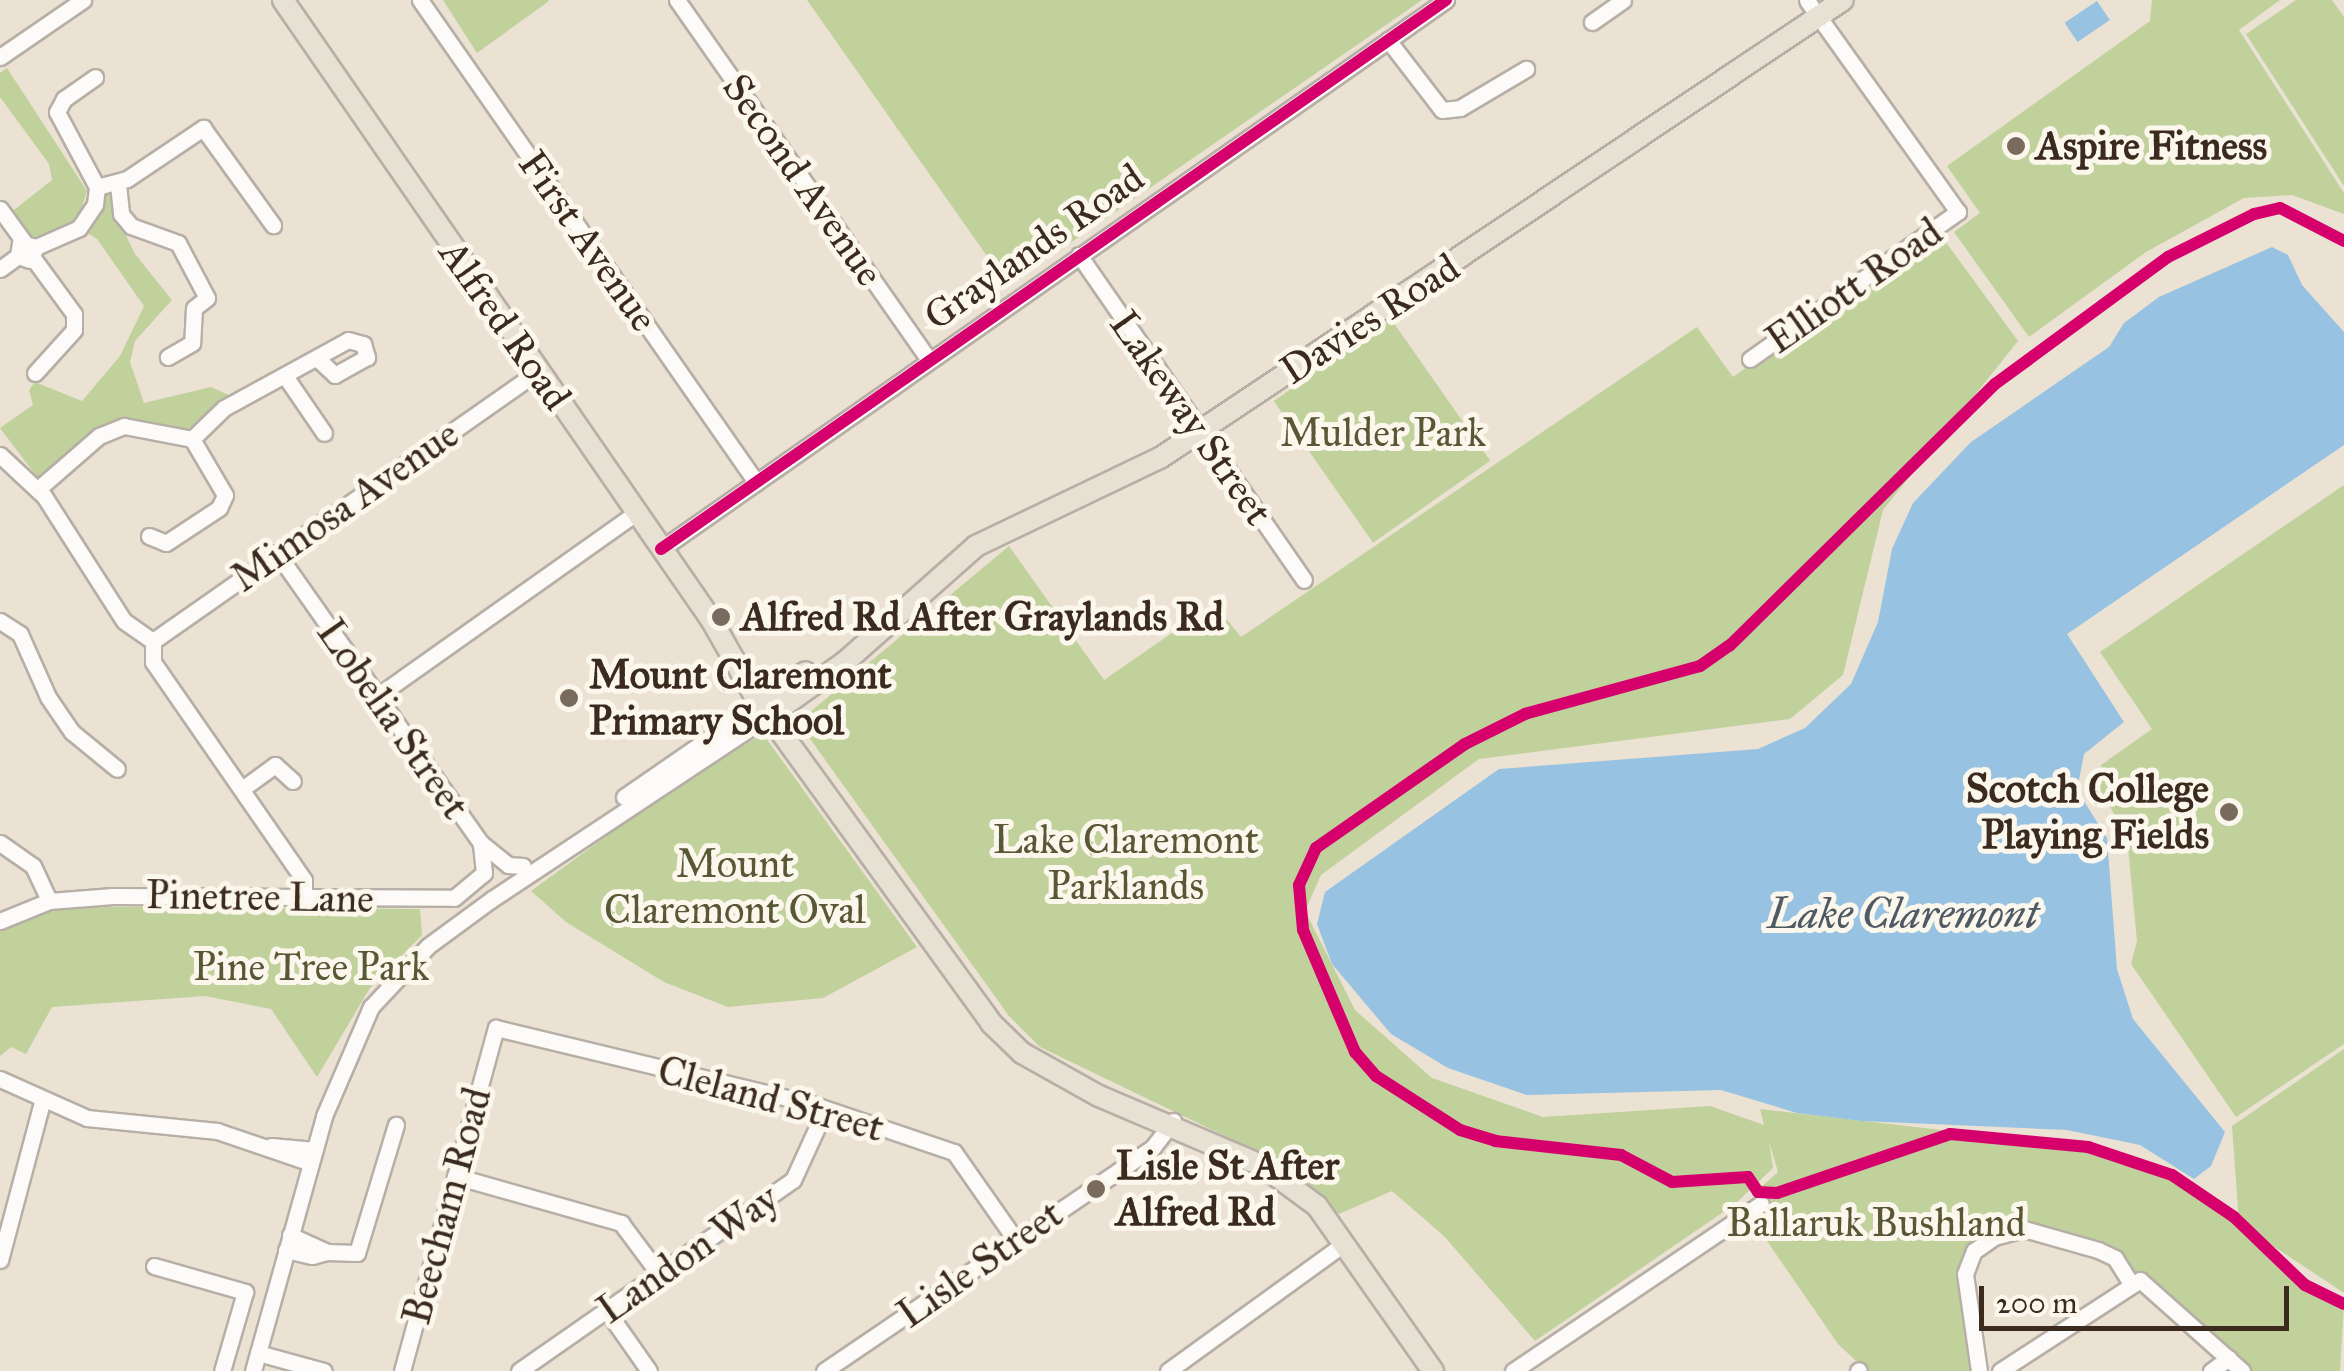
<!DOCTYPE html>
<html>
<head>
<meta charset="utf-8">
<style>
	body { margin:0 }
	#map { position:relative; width:2344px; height:1371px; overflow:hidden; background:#ebe2d4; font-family:"IM FELL Great Primer",serif }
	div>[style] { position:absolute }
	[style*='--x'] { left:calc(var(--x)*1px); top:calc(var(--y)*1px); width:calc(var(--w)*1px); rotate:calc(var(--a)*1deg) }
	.green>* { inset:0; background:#c0d19c; transform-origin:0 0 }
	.water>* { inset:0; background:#97c2e1; transform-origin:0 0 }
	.roads { filter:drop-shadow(2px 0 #b7afa6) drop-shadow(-2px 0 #b7afa6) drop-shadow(0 2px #b7afa6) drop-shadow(0 -2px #b7afa6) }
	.minor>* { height:15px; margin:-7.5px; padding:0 7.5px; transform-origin:7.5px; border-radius:7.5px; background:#fcfbf9 }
	.major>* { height:20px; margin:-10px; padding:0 10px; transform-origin:10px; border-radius:10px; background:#e7e1d4 }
	.cycleway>* { height:12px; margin:-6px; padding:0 6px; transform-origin:6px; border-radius:6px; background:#d6006c }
	.dots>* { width:28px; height:28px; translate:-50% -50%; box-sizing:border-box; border:5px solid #fbf7ec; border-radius:50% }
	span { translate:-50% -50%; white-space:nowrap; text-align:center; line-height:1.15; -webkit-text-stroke:10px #fbf7ec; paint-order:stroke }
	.poi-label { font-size:40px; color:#3b2a1e; font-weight:700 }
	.left { translate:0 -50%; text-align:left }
	.right { translate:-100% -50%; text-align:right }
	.street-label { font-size:40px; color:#3b2a1e }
	.park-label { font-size:40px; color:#585836 }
	.water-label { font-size:42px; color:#4f5a64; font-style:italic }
	.scale { position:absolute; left:1979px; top:1286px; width:310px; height:45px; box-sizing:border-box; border:5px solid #3b2a1e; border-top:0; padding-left:12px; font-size:30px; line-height:35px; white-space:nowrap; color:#3b2a1e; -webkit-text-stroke:8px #fbf7ec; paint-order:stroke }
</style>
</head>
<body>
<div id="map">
	<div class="green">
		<div style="clip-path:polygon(443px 0,548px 0,549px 1px,477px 53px)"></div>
		<div style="clip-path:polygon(807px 0,1422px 0,1008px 286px)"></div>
		<div style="clip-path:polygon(2152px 0,2280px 0,2239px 30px,2344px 193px,2344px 214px,2292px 195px,2244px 198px,2146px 252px,2029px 337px,1954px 232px,1980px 213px,1947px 166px,2150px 21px)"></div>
		<div style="clip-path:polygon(2296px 0,2332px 0,2344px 17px,2344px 186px,2246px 34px)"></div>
		<div style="clip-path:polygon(7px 68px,87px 191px,76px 225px,40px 245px,25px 237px,10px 213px,52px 180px,49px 164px,0 97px,0 73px)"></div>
		<div style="clip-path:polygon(114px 189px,116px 215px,135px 254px,172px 300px,135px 341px,130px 362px,144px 403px,211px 387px,231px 396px,185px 431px,118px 421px,38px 478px,0 428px,33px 405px,29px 390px,35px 382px,82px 401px,120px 356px,144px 306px,97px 239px,84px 231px,100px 191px)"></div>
		<div style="clip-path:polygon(1937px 230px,2018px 341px,1883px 510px,1843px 675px,1790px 719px,1479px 759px,1321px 875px,1305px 911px,1355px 1010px,1432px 1078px,1543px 1117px,1710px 1106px,1764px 1125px,1760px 1109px,2088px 1147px,2172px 1175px,2239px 1223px,2232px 1126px,2344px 1049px,2344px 1293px,2240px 1224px,2305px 1285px,2344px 1304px,2340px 1371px,2242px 1371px,2115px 1258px,2008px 1230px,1968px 1261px,1981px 1371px,1867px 1371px,1838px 1344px,1758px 1228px,1771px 1211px,1771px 1200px,1760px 1188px,1778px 1172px,1769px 1141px,1773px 1168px,1735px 1204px,1535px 1341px,1444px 1236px,1392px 1191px,1339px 1214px,1289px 1167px,1040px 1047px,1009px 1016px,798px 722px,1009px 546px,1104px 680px,1214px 604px,1241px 637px,1697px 327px,1733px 377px)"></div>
		<div style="left:1391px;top:319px;width:173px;height:143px;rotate:55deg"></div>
		<div style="clip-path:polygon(2344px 485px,2344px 1044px,2236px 1117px,2131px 964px,2137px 941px,2127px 836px,2099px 788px,2101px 765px,2152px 729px,2100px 652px)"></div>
		<div style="clip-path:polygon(763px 734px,917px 947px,823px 998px,728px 1007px,664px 982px,566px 922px,531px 891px,685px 779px)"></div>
		<div style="clip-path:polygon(37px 906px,420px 909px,422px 935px,370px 988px,317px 1077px,271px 1009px,205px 996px,52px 1007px,26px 1054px,11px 1047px,0 1056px,0 930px)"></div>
	</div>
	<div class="water">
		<div style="left:2097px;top:1px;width:23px;height:39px;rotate:56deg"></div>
		<div style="clip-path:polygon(2272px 247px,2288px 255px,2302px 285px,2344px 332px,2344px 445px,2067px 634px,2124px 722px,2084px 754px,2077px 790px,2107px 838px,2117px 969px,2133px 1019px,2225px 1132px,2211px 1166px,2194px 1179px,2140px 1145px,2067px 1130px,1862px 1121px,1797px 1113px,1721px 1090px,1527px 1095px,1448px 1068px,1391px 1034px,1332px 964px,1317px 924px,1325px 892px,1499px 769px,1758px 749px,1805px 728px,1851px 684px,1878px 622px,1892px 549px,1913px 503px,1971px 442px,2109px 347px,2124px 323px,2159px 297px)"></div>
	</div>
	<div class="roads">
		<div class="minor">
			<div style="--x:420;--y:0;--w:588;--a:55.12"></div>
			<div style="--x:677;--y:0;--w:439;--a:55"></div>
			<div style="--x:1592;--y:22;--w:38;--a:-35"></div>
			<div style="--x:1388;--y:40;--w:88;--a:52.4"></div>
			<div style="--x:1442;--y:110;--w:18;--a:-6"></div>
			<div style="--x:1460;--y:108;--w:77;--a:-30.6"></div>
			<div style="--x:0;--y:57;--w:101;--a:-34.5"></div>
			<div style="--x:118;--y:184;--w:30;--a:84"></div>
			<div style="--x:121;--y:214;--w:16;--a:50"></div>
			<div style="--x:131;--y:226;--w:50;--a:19.9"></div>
			<div style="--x:178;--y:243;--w:62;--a:62.2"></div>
			<div style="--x:207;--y:298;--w:16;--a:142"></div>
			<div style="--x:194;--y:308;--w:35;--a:93"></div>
			<div style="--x:192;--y:343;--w:28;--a:150"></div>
			<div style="--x:97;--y:187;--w:31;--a:-15"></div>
			<div style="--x:127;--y:179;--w:92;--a:-33.9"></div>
			<div style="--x:203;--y:128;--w:120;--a:54.2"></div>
			<div style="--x:0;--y:209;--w:41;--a:54"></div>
			<div style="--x:36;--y:247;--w:47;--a:-23.8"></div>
			<div style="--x:79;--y:228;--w:29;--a:-56"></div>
			<div style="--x:95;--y:204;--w:17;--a:-83"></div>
			<div style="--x:97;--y:187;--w:85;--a:-118.1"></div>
			<div style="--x:57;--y:112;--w:15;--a:-62"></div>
			<div style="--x:64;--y:99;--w:38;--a:-35"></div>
			<div style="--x:1079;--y:255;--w:395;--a:55.3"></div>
			<div style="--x:33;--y:258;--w:69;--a:53.8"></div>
			<div style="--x:74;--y:314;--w:16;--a:90"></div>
			<div style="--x:74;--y:330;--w:58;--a:132.2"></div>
			<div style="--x:0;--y:269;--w:22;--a:-36"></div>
			<div style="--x:18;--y:256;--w:13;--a:-81"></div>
			<div style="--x:20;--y:243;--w:16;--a:14"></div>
			<div style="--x:36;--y:247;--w:14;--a:115"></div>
			<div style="--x:30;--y:260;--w:13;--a:-162"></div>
			<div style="--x:1750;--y:359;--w:255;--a:-35.3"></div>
			<div style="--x:1958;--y:212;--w:260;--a:-125.5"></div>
			<div style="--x:285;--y:376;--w:69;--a:55.6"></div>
			<div style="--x:0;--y:455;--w:60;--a:43"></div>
			<div style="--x:44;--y:496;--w:148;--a:57.4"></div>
			<div style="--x:124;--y:621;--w:35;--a:35"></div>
			<div style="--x:153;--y:641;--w:21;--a:90"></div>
			<div style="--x:153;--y:662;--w:265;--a:55.3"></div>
			<div style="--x:304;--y:880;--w:16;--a:90"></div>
			<div style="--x:38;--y:489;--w:81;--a:-41"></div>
			<div style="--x:99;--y:436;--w:27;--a:-22"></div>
			<div style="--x:124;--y:426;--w:69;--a:10.8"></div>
			<div style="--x:192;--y:439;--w:45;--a:-44.1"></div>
			<div style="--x:224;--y:408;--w:141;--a:-28.7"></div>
			<div style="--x:348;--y:340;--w:16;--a:15"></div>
			<div style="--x:363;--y:344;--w:14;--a:73"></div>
			<div style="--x:367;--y:357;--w:37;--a:151"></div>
			<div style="--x:335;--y:375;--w:25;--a:-137"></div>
			<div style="--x:149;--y:536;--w:18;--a:22"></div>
			<div style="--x:166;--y:543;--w:64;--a:-33.4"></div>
			<div style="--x:219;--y:508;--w:14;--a:-65"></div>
			<div style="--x:225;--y:495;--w:65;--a:-120.5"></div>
			<div style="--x:661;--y:549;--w:958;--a:-34.97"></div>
			<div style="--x:277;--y:553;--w:355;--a:54.9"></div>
			<div style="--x:481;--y:843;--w:35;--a:39"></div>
			<div style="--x:508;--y:865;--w:15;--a:4"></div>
			<div style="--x:0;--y:621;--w:24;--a:33"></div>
			<div style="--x:20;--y:634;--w:69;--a:66"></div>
			<div style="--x:48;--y:697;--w:42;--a:55.6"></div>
			<div style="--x:72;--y:732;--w:58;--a:39.4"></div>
			<div style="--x:153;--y:641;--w:470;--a:-35"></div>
			<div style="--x:376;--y:697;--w:319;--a:-35.3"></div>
			<div style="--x:242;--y:789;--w:41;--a:-36"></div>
			<div style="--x:275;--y:765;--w:24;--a:42"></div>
			<div style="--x:624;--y:797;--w:165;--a:-34.7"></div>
			<div style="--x:0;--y:843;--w:40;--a:34.9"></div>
			<div style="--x:33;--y:866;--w:38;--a:65"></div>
			<div style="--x:0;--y:921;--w:53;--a:-22.2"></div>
			<div style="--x:49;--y:901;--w:64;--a:-4.5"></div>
			<div style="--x:113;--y:896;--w:341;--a:0.3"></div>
			<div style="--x:454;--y:898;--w:39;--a:-40"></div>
			<div style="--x:484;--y:873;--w:30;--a:-96"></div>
			<div style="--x:0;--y:1079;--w:95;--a:24.1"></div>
			<div style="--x:87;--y:1118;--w:131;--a:5.7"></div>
			<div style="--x:217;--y:1131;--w:99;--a:18.8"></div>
			<div style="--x:271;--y:1146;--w:44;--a:5.2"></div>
			<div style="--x:455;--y:1176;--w:173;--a:15.8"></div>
			<div style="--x:621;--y:1223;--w:64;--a:53.3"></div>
			<div style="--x:290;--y:1235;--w:41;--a:24.7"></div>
			<div style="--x:327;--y:1252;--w:30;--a:2"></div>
			<div style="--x:357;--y:1253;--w:134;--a:-73.1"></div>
			<div style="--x:286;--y:1250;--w:27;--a:13"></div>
			<div style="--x:312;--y:1256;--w:16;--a:-15"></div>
			<div style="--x:0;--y:1260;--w:163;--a:-75.1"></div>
			<div style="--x:154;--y:1266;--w:95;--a:15.9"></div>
			<div style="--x:245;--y:1292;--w:82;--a:106.2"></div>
			<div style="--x:607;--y:1311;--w:73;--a:55"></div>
			<div style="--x:258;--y:1353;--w:68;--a:15.3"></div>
			<div style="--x:253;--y:1371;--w:265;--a:-74.4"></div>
			<div style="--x:324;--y:1116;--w:119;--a:-66.7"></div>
			<div style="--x:371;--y:1007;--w:83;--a:-46.9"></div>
			<div style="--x:428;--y:946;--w:79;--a:-36.3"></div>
			<div style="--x:492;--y:899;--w:332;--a:-33.5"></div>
			<div style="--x:402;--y:1371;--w:356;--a:-74.7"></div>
			<div style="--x:496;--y:1028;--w:322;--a:13.5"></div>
			<div style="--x:809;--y:1103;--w:153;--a:18.7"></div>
			<div style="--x:954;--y:1152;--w:106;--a:55"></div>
			<div style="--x:519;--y:1371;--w:334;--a:-34.9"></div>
			<div style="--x:793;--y:1180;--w:77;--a:-65.4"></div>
			<div style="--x:824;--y:1371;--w:398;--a:-34.2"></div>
			<div style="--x:1153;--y:1147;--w:33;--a:-52"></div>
			<div style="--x:1168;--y:1371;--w:218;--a:-35.9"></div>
			<div style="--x:1513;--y:1371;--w:299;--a:-34"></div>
			<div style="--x:1858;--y:1371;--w:1;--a:-45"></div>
			<div style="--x:1979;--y:1371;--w:98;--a:-98.2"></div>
			<div style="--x:1965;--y:1274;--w:25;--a:-69"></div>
			<div style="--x:1974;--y:1251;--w:24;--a:-35"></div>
			<div style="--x:1994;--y:1237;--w:31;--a:-15"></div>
			<div style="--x:2024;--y:1229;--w:77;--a:15.8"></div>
			<div style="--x:2098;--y:1250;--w:19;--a:25"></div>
			<div style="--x:2115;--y:1258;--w:28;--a:58"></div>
			<div style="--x:2000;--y:1371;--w:167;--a:-33"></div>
			<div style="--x:2140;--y:1280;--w:137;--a:41.7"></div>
			<div style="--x:2211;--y:1371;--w:22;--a:-36"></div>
		</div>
		<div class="major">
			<div style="--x:283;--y:0;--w:755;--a:55.36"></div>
			<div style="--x:712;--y:621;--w:85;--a:60.4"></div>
			<div style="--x:754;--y:695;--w:405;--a:54.1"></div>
			<div style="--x:991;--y:1023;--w:43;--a:44.1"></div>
			<div style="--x:1022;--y:1053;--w:88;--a:29.2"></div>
			<div style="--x:1099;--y:1096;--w:186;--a:23.1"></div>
			<div style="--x:760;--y:703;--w:55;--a:-34"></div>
			<div style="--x:769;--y:716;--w:93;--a:-35.4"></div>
			<div style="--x:845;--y:662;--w:175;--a:-41.5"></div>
			<div style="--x:976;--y:546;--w:204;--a:-25.6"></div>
			<div style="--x:1160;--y:458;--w:822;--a:-33.84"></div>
			<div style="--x:1260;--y:1164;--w:71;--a:36.4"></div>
			<div style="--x:1317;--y:1206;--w:202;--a:54.9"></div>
		</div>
	</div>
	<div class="cycleway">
		<div style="--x:2344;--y:241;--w:72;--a:-152.7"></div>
		<div style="--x:2280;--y:208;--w:27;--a:167"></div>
		<div style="--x:2254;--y:214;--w:96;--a:153.4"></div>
		<div style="--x:2168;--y:257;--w:215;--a:143.7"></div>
		<div style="--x:1995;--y:384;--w:372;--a:135.4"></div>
		<div style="--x:1730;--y:645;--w:37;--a:145"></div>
		<div style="--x:1700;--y:666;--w:181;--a:164.7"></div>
		<div style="--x:1525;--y:714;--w:67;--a:153.4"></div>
		<div style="--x:1465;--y:744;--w:182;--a:145.1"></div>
		<div style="--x:1316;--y:848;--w:41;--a:114.7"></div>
		<div style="--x:1299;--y:885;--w:45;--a:84.9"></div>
		<div style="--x:1303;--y:930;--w:133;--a:66.9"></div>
		<div style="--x:1355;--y:1052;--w:32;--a:49"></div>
		<div style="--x:1376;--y:1076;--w:100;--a:32.7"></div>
		<div style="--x:1460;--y:1130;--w:37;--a:17"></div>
		<div style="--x:1495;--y:1141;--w:127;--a:6.3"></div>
		<div style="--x:1621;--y:1155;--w:58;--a:27.9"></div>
		<div style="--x:1672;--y:1182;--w:76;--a:-3.8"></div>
		<div style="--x:1748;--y:1177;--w:18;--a:56"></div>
		<div style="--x:1758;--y:1192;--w:19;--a:3"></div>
		<div style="--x:1777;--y:1193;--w:183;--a:-18.8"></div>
		<div style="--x:1950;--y:1134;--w:139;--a:5.4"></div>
		<div style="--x:2088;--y:1147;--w:89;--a:18.4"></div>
		<div style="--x:2172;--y:1175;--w:75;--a:34.1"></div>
		<div style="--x:2234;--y:1217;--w:98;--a:43.8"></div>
		<div style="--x:2305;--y:1285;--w:43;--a:26"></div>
		<div style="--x:661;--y:549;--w:958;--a:-34.97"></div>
	</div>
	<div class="dots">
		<div style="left:2016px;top:146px;background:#796a5e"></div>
		<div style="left:721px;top:617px;background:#796a5e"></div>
		<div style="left:569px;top:698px;background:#796a5e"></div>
		<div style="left:2229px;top:812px;background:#796a5e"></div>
		<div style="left:1096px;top:1189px;background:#796a5e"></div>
	</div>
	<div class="poi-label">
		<span class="left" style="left:2036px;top:146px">Aspire Fitness</span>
		<span class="left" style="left:741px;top:617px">Alfred Rd After Graylands Rd</span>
		<span class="left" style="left:589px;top:698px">Mount Claremont<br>Primary School</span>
		<span class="right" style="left:2209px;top:812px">Scotch College<br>Playing Fields</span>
		<span class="left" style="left:1116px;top:1189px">Lisle St After<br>Alfred Rd</span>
	</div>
	<div class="street-label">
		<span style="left:803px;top:180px;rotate:55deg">Second Avenue</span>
		<span style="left:588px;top:241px;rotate:55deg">First Avenue</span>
		<span style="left:1034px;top:247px;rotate:-35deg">Graylands Road</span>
		<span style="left:1854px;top:286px;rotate:-35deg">Elliott Road</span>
		<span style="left:1370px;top:319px;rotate:-33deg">Davies Road</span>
		<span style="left:505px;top:325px;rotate:55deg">Alfred Road</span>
		<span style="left:1191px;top:418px;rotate:55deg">Lakeway Street</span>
		<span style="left:345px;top:506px;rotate:-35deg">Mimosa Avenue</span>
		<span style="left:393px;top:719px;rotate:55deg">Lobelia Street</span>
		<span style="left:260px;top:897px;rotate:1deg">Pinetree Lane</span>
		<span style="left:771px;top:1099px;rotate:15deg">Cleland Street</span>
		<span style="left:447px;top:1206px;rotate:-75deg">Beecham Road</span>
		<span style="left:688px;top:1254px;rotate:-35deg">Landon Way</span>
		<span style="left:980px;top:1264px;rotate:-35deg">Lisle Street</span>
	</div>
	<div class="park-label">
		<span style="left:1383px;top:433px">Mulder Park</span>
		<span style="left:1126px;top:863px">Lake Claremont<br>Parklands</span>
		<span style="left:735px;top:887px">Mount<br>Claremont Oval</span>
		<span style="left:311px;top:967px">Pine Tree Park</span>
		<span style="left:1876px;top:1223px">Ballaruk Bushland</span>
	</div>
	<div class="water-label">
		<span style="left:1903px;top:914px">Lake Claremont</span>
	</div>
	<div class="scale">200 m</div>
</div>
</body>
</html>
